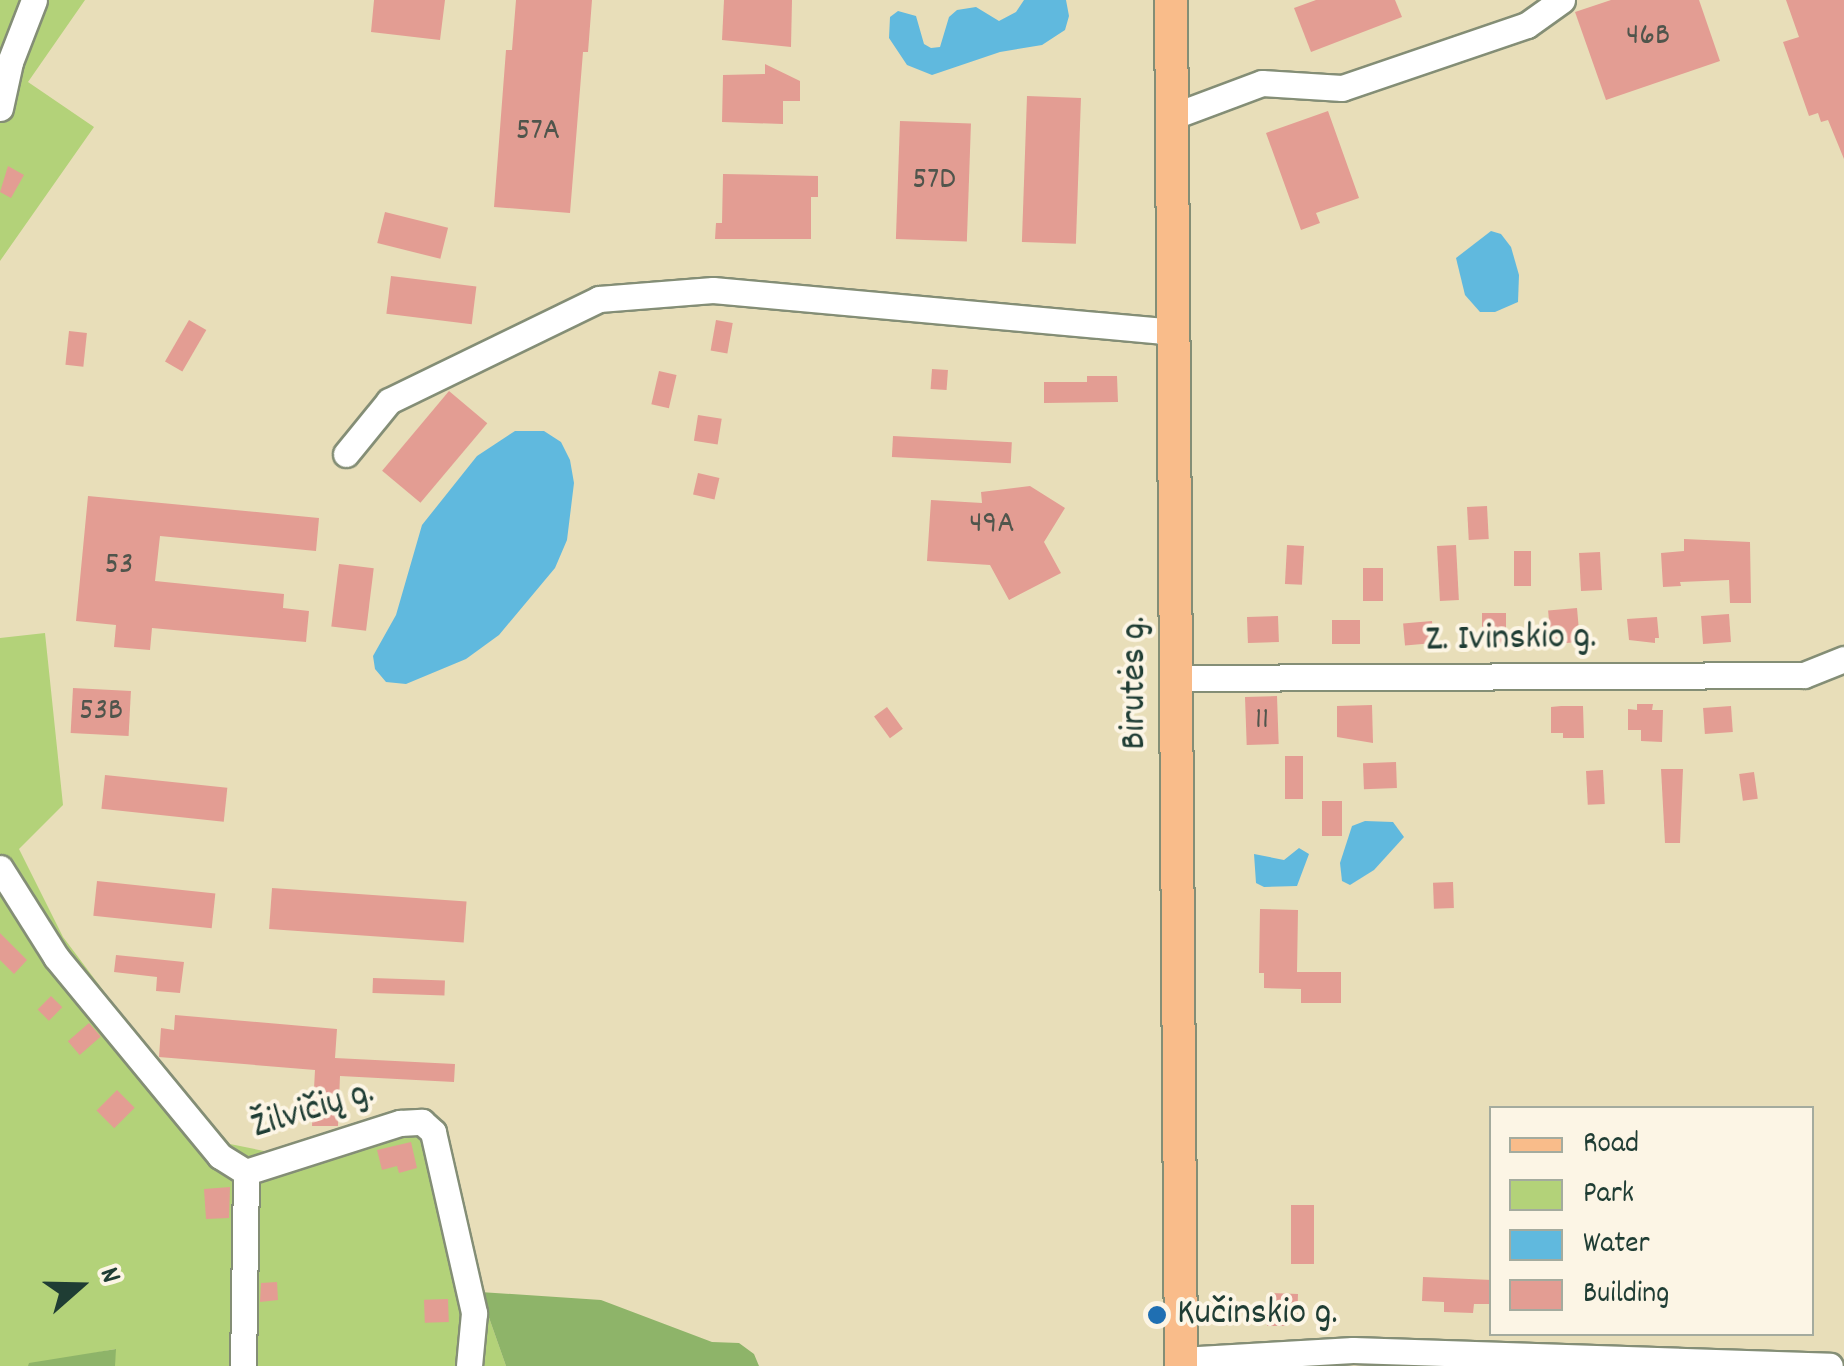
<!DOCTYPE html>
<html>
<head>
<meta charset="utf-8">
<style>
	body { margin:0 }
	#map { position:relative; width:1844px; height:1366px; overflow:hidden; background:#e8deb9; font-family:Dekko,sans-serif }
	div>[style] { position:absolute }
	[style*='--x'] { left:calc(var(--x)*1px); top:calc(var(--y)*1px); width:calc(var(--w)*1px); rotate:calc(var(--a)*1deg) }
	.green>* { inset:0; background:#b3d279 }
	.forest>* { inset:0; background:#8eb469 }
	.water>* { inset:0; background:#60b9de }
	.building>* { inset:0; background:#e39d93; transform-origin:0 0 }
	.roads { filter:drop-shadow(2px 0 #848e76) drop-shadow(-2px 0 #848e76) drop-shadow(0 2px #848e76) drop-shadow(0 -2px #848e76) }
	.minor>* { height:25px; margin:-12.5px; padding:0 12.5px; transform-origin:12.5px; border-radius:12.5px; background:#fff }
	.major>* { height:32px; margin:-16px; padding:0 16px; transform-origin:16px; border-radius:16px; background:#f9bc8a }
	.dots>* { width:28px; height:28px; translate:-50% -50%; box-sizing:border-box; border:5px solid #fcf5e5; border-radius:50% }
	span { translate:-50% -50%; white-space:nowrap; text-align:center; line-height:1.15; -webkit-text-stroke:8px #fcf5e5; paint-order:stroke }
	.number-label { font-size:32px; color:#50554c }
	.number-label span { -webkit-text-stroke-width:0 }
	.street-label { font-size:38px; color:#1f3d34 }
	.poi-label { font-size:38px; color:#1f3d34 }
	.left { translate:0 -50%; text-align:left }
	.legend { position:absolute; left:1489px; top:1106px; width:325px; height:230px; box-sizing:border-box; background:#fcf5e5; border:2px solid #a4ab9e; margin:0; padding:12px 18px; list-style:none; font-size:30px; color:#1f3d34 }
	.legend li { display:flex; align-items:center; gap:20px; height:50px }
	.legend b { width:50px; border:2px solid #a4ab9e }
	.north { position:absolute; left:30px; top:1236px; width:100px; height:100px; -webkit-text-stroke:8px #fcf5e5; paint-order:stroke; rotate:70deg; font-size:28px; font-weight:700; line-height:40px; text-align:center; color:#1f3d34 }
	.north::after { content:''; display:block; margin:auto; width:35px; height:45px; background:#1f3d34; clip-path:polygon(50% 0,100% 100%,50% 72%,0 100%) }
</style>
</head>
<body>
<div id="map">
	<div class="green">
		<div style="clip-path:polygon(0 0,85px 0,28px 82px,94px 127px,0 261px)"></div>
		<div style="clip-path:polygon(45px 633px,63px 805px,19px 849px,63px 937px,148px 1050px,230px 1144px,269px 1152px,435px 1120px,480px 1292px,506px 1366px,115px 1366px,115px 1349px,28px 1366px,0 1366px,0 638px)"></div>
	</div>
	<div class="forest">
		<div style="clip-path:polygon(480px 1292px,601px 1300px,712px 1342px,739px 1343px,754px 1354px,759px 1366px,506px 1366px)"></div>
		<div style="clip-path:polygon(116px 1349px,115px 1366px,28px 1366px,29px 1363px)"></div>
	</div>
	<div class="water">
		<div style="clip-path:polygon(1024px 0,1066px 0,1069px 16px,1065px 30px,1042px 45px,1000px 52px,932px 75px,907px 65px,889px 38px,890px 17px,898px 11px,916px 16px,924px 44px,931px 48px,940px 47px,949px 17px,957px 10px,976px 7px,999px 21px,1016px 12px)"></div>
		<div style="clip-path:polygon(1491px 231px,1501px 234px,1511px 247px,1519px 275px,1518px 302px,1495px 312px,1480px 312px,1465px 295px,1456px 258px)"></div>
		<div style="clip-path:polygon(515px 431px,544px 431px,561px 442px,570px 460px,574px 483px,567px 540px,555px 568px,499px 635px,466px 659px,406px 684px,386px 682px,375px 669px,373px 656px,396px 615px,422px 525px,477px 456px)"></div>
		<div style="clip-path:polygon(1365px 821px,1393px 822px,1404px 837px,1374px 870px,1350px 885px,1342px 881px,1340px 863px,1352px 826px)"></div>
		<div style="clip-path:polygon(1299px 848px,1309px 854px,1297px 886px,1264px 887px,1256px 883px,1254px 854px,1284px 860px)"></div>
	</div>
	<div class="building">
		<div style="clip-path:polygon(374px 0,445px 0,440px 40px,371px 32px)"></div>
		<div style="clip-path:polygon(516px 0,592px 0,588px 52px,583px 52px,570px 213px,494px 207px,506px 50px,512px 50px)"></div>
		<div style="clip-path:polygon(724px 0,792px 0,791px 47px,722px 40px)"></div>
		<div style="clip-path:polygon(1316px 0,1395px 0,1402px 17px,1311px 52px,1294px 8px)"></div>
		<div style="clip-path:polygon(1611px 0,1699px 0,1720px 61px,1606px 100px,1575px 12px)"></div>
		<div style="clip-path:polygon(1786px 0,1844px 0,1844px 159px,1828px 120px,1821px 122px,1818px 113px,1809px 116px,1783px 42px,1799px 37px)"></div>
		<div style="clip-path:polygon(765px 64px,800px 81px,800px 101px,783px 101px,783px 124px,722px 122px,723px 75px,765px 74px)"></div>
		<div style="left:1027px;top:96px;width:54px;height:146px;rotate:2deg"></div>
		<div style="clip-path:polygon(1328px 111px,1359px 198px,1316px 213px,1320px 223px,1301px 230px,1266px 133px)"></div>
		<div style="left:900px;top:121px;width:71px;height:118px;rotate:2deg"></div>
		<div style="clip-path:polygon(8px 166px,24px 175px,11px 198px,0 192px)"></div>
		<div style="clip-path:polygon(723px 174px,818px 176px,818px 197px,811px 197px,811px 239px,715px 239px,716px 223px,722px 223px)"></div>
		<div style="left:385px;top:212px;width:65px;height:32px;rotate:14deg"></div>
		<div style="left:391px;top:276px;width:86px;height:38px;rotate:7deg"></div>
		<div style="left:189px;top:320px;width:20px;height:48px;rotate:30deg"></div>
		<div style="left:716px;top:320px;width:17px;height:31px;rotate:10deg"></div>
		<div style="left:69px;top:331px;width:18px;height:34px;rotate:6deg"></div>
		<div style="left:932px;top:369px;width:16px;height:20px;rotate:4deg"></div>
		<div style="left:659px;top:371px;width:18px;height:34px;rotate:13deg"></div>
		<div style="clip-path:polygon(1087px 376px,1117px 376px,1118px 402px,1044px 403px,1044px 382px,1087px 382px)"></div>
		<div style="left:449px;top:391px;width:50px;height:104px;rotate:40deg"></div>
		<div style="left:698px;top:415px;width:24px;height:26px;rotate:9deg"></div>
		<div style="left:893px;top:436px;width:119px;height:21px;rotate:3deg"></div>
		<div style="left:698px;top:473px;width:22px;height:22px;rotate:13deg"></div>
		<div style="clip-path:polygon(1030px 486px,1065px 508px,1044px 542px,1061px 573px,1009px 600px,990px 565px,927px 561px,931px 500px,982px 503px,981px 492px)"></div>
		<div style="clip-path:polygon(88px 496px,319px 518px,316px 551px,160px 536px,155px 581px,284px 594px,283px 608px,309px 611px,306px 642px,152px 628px,150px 650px,114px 647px,116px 625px,76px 621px)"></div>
		<div style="left:1487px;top:506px;width:33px;height:20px;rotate:87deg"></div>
		<div style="clip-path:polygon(1684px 539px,1750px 542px,1751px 603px,1730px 603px,1729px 580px,1680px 582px,1681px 586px,1663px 587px,1661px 553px,1684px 551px)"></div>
		<div style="left:1287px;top:545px;width:17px;height:39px;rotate:3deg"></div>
		<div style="left:1456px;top:545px;width:55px;height:19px;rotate:87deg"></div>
		<div style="left:1514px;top:551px;width:17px;height:35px"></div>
		<div style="left:1600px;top:552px;width:38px;height:21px;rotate:87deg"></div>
		<div style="left:339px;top:564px;width:35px;height:63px;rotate:7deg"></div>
		<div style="left:1363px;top:568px;width:20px;height:33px"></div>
		<div style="left:1577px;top:608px;width:34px;height:29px;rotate:85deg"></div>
		<div style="left:1482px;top:613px;width:24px;height:31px"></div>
		<div style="left:1729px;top:614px;width:28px;height:28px;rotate:86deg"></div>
		<div style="left:1278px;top:616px;width:26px;height:31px;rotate:88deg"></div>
		<div style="clip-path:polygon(1657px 617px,1659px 638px,1655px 638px,1655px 643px,1629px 640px,1627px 619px)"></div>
		<div style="left:1360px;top:620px;width:24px;height:28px;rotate:90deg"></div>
		<div style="left:1432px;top:621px;width:22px;height:29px;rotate:85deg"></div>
		<div style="left:73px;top:688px;width:58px;height:45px;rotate:3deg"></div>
		<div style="left:1277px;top:696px;width:48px;height:32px;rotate:88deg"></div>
		<div style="clip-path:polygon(1637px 704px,1653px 704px,1652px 710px,1663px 710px,1662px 742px,1641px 741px,1641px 730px,1628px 730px,1628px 709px,1637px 710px)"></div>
		<div style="clip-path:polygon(1372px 705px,1373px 743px,1337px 737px,1337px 706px)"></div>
		<div style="clip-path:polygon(1561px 706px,1583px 706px,1584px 738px,1563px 738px,1563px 733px,1551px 733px,1551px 707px)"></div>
		<div style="left:1731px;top:706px;width:26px;height:28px;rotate:86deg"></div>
		<div style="left:887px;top:707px;width:27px;height:16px;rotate:54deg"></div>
		<div style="left:1285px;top:756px;width:18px;height:43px"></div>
		<div style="left:1396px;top:762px;width:26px;height:33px;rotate:88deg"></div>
		<div style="clip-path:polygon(1661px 769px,1683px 769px,1680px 843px,1665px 843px)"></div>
		<div style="left:1603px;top:770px;width:34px;height:17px;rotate:87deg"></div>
		<div style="left:1754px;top:772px;width:27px;height:15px;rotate:82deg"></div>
		<div style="left:105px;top:775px;width:123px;height:34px;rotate:6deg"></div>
		<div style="left:1322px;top:801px;width:20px;height:35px"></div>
		<div style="left:97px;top:881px;width:119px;height:35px;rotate:6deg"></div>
		<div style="left:1453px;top:882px;width:26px;height:20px;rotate:88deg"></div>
		<div style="left:272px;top:888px;width:195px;height:41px;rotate:4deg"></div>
		<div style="clip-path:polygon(1260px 909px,1298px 910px,1297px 972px,1341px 972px,1341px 1003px,1301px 1003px,1301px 989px,1264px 988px,1264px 973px,1259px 973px)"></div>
		<div style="clip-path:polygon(0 933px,27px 960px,14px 974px,0 960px)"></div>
		<div style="clip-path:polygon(116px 955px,184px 962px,180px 993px,156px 991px,157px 977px,114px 972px)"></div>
		<div style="left:373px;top:978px;width:72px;height:15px;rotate:2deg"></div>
		<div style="left:51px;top:996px;width:16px;height:19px;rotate:45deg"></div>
		<div style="clip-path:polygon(175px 1015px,337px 1029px,335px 1058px,455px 1064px,454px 1082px,340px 1076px,338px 1126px,312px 1126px,315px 1070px,159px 1057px,161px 1028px,174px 1030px)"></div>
		<div style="left:89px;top:1023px;width:18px;height:28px;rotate:49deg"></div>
		<div style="left:117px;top:1090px;width:25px;height:29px;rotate:45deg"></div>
		<div style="clip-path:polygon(411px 1142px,417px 1168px,399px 1173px,397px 1166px,382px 1170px,377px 1150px)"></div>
		<div style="clip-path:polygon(230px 1187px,229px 1218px,206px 1219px,204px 1189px)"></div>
		<div style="left:1291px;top:1205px;width:23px;height:59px"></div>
		<div style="clip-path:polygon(1423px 1277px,1492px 1280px,1492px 1304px,1474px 1304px,1473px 1313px,1444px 1312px,1444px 1302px,1422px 1301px)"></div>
		<div style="clip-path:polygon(277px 1282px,278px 1300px,260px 1302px,261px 1283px)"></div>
		<div style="clip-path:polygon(1268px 1293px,1298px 1294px,1297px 1321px,1287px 1321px,1287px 1326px,1267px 1326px)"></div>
		<div style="left:448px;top:1299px;width:23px;height:24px;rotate:88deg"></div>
	</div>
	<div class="roads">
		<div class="minor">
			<div style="--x:0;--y:108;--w:47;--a:-77.7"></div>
			<div style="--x:10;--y:62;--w:66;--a:-68.8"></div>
			<div style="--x:1171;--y:117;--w:97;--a:-20.5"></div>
			<div style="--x:1262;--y:83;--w:80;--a:3.6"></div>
			<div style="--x:1342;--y:88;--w:195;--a:-18.8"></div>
			<div style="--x:1527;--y:25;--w:43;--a:-35.5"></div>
			<div style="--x:346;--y:454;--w:68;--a:-50.9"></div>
			<div style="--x:389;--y:401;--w:233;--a:-25.9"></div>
			<div style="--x:599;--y:299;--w:114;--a:-4.5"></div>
			<div style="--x:713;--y:290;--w:464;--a:5.2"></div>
			<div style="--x:1176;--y:678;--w:628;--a:-0.27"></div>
			<div style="--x:1804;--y:675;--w:43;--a:-21.8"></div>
			<div style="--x:0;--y:868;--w:105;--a:57.8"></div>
			<div style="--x:56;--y:957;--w:258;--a:50.5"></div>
			<div style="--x:220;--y:1156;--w:31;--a:32"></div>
			<div style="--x:246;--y:1172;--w:162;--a:-17.7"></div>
			<div style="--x:400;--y:1123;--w:22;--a:-3"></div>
			<div style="--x:422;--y:1122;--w:15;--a:42"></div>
			<div style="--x:433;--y:1132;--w:186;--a:77.2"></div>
			<div style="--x:474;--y:1313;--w:53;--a:95.4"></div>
			<div style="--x:1181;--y:1360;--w:172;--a:-3.3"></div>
			<div style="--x:1353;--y:1350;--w:477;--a:1.9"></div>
			<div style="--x:243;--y:1366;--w:194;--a:-89.1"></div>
		</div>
		<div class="major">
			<div style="--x:1171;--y:0;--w:1366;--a:89.58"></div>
		</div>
	</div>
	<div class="dots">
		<div style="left:1157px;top:1315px;background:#1f6fb2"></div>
	</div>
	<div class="number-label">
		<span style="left:1648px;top:37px">46B</span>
		<span style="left:538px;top:132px">57A</span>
		<span style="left:934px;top:181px">57D</span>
		<span style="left:992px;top:525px">49A</span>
		<span style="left:119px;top:566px">53</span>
		<span style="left:101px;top:712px">53B</span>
		<span style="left:1262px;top:721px">11</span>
	</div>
	<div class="street-label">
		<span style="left:1511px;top:640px;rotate:-1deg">Z. Ivinskio g.</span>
		<span style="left:1136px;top:683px;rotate:-90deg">Birutės g.</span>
		<span style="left:313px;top:1111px;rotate:-17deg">Žilvičių g.</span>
	</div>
	<div class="poi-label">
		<span class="left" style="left:1177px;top:1315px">Kučinskio g.</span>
	</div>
	<ul class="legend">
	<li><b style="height:12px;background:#f9bc8a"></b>Road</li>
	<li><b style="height:28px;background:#b3d279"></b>Park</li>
	<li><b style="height:28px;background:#60b9de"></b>Water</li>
	<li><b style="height:28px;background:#e39d93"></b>Building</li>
	</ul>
	<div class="north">N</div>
</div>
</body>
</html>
